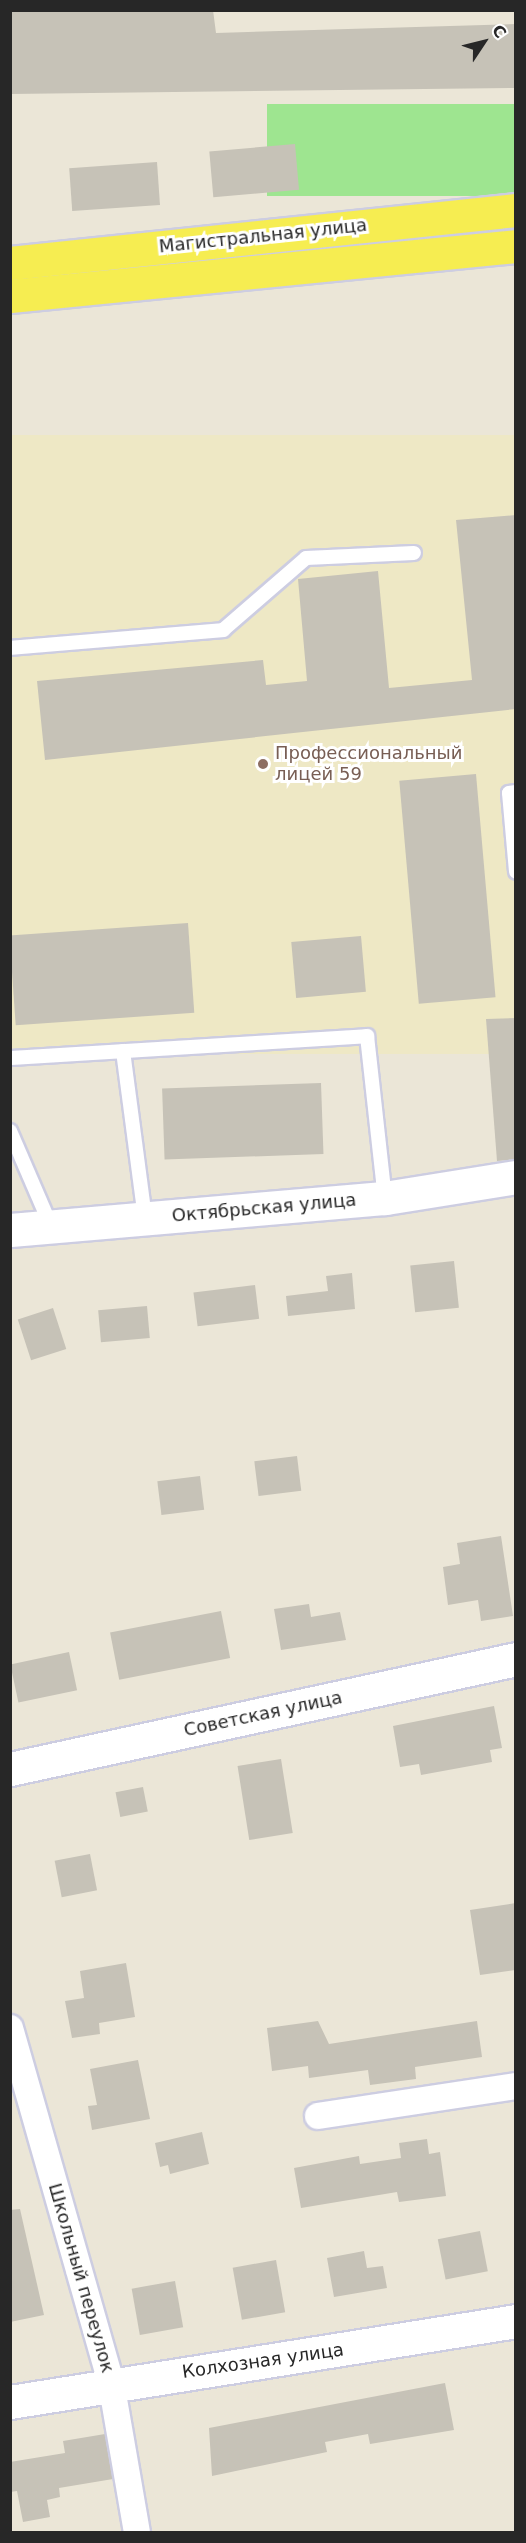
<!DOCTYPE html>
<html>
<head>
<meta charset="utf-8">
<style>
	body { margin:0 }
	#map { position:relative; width:526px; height:2543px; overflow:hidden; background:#ebe6d7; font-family:"DejaVu Sans",sans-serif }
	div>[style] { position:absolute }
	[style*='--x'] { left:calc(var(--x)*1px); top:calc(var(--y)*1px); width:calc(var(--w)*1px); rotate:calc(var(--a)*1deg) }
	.education>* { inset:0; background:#eee8c5; transform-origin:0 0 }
	.green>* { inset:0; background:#9ee590; transform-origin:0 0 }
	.building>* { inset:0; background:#c6c2b7; transform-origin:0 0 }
	.roads { filter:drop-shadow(2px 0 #cdcde1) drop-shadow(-2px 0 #cdcde1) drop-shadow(0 2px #cdcde1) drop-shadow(0 -2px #cdcde1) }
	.service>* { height:14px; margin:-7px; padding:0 7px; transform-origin:7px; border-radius:7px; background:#fff }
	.minor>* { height:26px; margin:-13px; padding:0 13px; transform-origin:13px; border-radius:13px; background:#fff }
	.tertiary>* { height:33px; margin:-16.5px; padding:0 16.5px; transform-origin:16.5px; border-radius:16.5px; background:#fff }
	.primary>* { height:33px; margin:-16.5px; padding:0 16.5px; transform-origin:16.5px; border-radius:16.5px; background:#f6ed51 }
	.dots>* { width:16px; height:16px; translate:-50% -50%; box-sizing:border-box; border:3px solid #fff; border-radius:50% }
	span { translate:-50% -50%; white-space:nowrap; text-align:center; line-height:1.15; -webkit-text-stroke:6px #fff; paint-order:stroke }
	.street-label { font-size:18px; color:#272727 }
	.education-label { font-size:18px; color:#785e54 }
	.left { translate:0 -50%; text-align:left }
	.frame { position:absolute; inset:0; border:12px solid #272727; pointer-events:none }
	.north { position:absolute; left:454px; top:12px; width:60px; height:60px; -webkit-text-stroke:4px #fff; paint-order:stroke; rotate:55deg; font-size:16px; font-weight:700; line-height:24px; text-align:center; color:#272727 }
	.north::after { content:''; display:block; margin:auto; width:21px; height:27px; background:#272727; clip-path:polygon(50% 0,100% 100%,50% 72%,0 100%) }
</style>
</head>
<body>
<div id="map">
	<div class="education">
		<div style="left:515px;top:435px;width:619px;height:505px;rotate:90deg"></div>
	</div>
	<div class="green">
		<div style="left:515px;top:104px;width:92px;height:248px;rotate:90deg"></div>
	</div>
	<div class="building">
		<div style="clip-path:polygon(10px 10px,213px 10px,216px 33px,516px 24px,516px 88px,10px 94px)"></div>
		<div style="left:295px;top:144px;width:46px;height:86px;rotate:85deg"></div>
		<div style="left:157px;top:162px;width:43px;height:88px;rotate:86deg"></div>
		<div style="clip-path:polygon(516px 515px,516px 709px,45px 760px,37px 681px,263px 660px,266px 685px,307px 681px,298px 579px,378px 571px,389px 688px,472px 680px,456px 520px)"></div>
		<div style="left:476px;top:774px;width:224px;height:77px;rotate:85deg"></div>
		<div style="left:188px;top:923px;width:90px;height:179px;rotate:86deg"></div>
		<div style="left:361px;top:936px;width:56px;height:70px;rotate:85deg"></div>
		<div style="clip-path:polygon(516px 1018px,516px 1159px,497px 1161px,486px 1019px)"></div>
		<div style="left:321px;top:1083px;width:71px;height:159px;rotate:88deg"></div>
		<div style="left:454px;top:1261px;width:47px;height:44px;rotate:84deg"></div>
		<div style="clip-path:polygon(352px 1273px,355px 1309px,288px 1316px,286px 1296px,328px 1291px,326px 1276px)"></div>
		<div style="left:255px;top:1285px;width:34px;height:62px;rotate:83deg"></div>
		<div style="left:147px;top:1306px;width:32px;height:49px;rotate:85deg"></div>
		<div style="left:53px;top:1308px;width:43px;height:37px;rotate:72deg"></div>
		<div style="left:297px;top:1456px;width:35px;height:43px;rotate:83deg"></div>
		<div style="left:200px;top:1476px;width:34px;height:43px;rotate:83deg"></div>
		<div style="clip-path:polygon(501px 1536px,513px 1616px,481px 1621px,478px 1600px,448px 1605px,443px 1567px,460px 1564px,457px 1543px)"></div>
		<div style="clip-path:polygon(309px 1604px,311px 1617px,340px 1612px,346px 1640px,281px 1650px,274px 1609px)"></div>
		<div style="left:221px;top:1611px;width:48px;height:113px;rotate:79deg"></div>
		<div style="left:69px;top:1652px;width:39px;height:60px;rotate:78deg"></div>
		<div style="clip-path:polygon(494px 1706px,502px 1748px,490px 1750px,492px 1762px,421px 1775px,419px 1764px,400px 1767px,393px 1726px)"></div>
		<div style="left:281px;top:1759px;width:75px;height:44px;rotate:81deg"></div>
		<div style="left:143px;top:1787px;width:25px;height:28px;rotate:79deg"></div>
		<div style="left:90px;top:1854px;width:37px;height:36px;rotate:79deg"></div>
		<div style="clip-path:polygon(516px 1903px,516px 1970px,480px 1975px,470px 1910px)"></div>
		<div style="clip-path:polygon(126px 1963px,135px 2017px,99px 2023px,100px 2034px,72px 2038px,65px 2001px,84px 1998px,80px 1971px)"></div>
		<div style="clip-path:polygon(318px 2021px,329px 2044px,477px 2021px,482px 2057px,415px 2067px,416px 2079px,370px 2085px,368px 2070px,309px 2078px,308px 2066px,272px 2071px,267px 2028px)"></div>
		<div style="clip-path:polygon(138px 2060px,150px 2119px,92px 2130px,88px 2106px,97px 2105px,90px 2069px)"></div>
		<div style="clip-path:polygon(202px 2132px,209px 2164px,170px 2174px,168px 2165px,160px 2167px,155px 2143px)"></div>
		<div style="clip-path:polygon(427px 2139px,429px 2154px,440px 2152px,446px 2196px,399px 2202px,397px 2192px,301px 2208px,294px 2168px,359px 2156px,360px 2164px,401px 2158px,399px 2143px)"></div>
		<div style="clip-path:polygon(20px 2209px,44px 2315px,10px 2322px,10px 2210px)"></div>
		<div style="left:480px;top:2231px;width:41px;height:43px;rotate:79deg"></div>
		<div style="clip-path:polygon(364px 2251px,367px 2268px,383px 2266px,387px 2288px,334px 2297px,327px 2258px)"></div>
		<div style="left:276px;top:2260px;width:53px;height:44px;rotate:80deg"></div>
		<div style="left:175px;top:2281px;width:47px;height:44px;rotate:80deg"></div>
		<div style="clip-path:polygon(445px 2383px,454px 2430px,370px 2444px,368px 2434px,325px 2442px,327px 2452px,212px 2476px,209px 2428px)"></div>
		<div style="clip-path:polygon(105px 2434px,113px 2479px,59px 2488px,60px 2497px,47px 2500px,50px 2517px,23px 2522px,17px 2491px,10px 2492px,10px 2462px,65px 2453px,63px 2441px)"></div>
	</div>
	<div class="roads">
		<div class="service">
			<div style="--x:10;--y:648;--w:214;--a:-4.8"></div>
			<div style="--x:223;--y:630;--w:110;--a:-40.9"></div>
			<div style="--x:306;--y:558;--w:108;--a:-2.7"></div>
			<div style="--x:516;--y:792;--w:7;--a:172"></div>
			<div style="--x:509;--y:793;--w:79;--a:84.9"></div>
			<div style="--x:123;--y:1051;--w:168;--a:82.5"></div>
			<div style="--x:10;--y:1058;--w:358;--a:-3.5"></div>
			<div style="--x:367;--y:1036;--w:163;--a:83.7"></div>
			<div style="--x:10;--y:1131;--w:103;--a:66.7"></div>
		</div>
		<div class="minor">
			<div style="--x:10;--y:2028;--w:368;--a:74.1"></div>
			<div style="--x:111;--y:2382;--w:152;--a:80.2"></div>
			<div style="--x:318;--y:2116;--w:200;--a:-8.6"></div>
		</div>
		<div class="tertiary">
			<div style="--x:10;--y:1230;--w:376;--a:-4.9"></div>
			<div style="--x:385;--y:1198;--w:133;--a:-9.1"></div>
			<div style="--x:10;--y:1769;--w:518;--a:-12.26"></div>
			<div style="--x:10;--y:2402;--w:512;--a:-9.09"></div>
		</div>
		<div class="primary">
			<div style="--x:10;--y:263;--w:509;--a:-5.98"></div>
			<div style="--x:10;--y:296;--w:508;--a:-5.64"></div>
		</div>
	</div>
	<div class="dots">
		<div style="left:263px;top:764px;background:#8d6e63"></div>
	</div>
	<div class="street-label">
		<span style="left:263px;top:236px;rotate:-6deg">Магистральная улица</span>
		<span style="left:264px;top:1208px;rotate:-5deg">Октябрьская улица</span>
		<span style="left:263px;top:1714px;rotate:-12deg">Советская улица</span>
		<span style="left:81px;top:2278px;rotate:74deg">Школьный переулок</span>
		<span style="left:263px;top:2361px;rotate:-8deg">Колхозная улица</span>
	</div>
	<div class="education-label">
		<span class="left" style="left:275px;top:764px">Профессиональный<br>лицей 59</span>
	</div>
	<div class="frame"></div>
	<div class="north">С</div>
</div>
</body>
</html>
